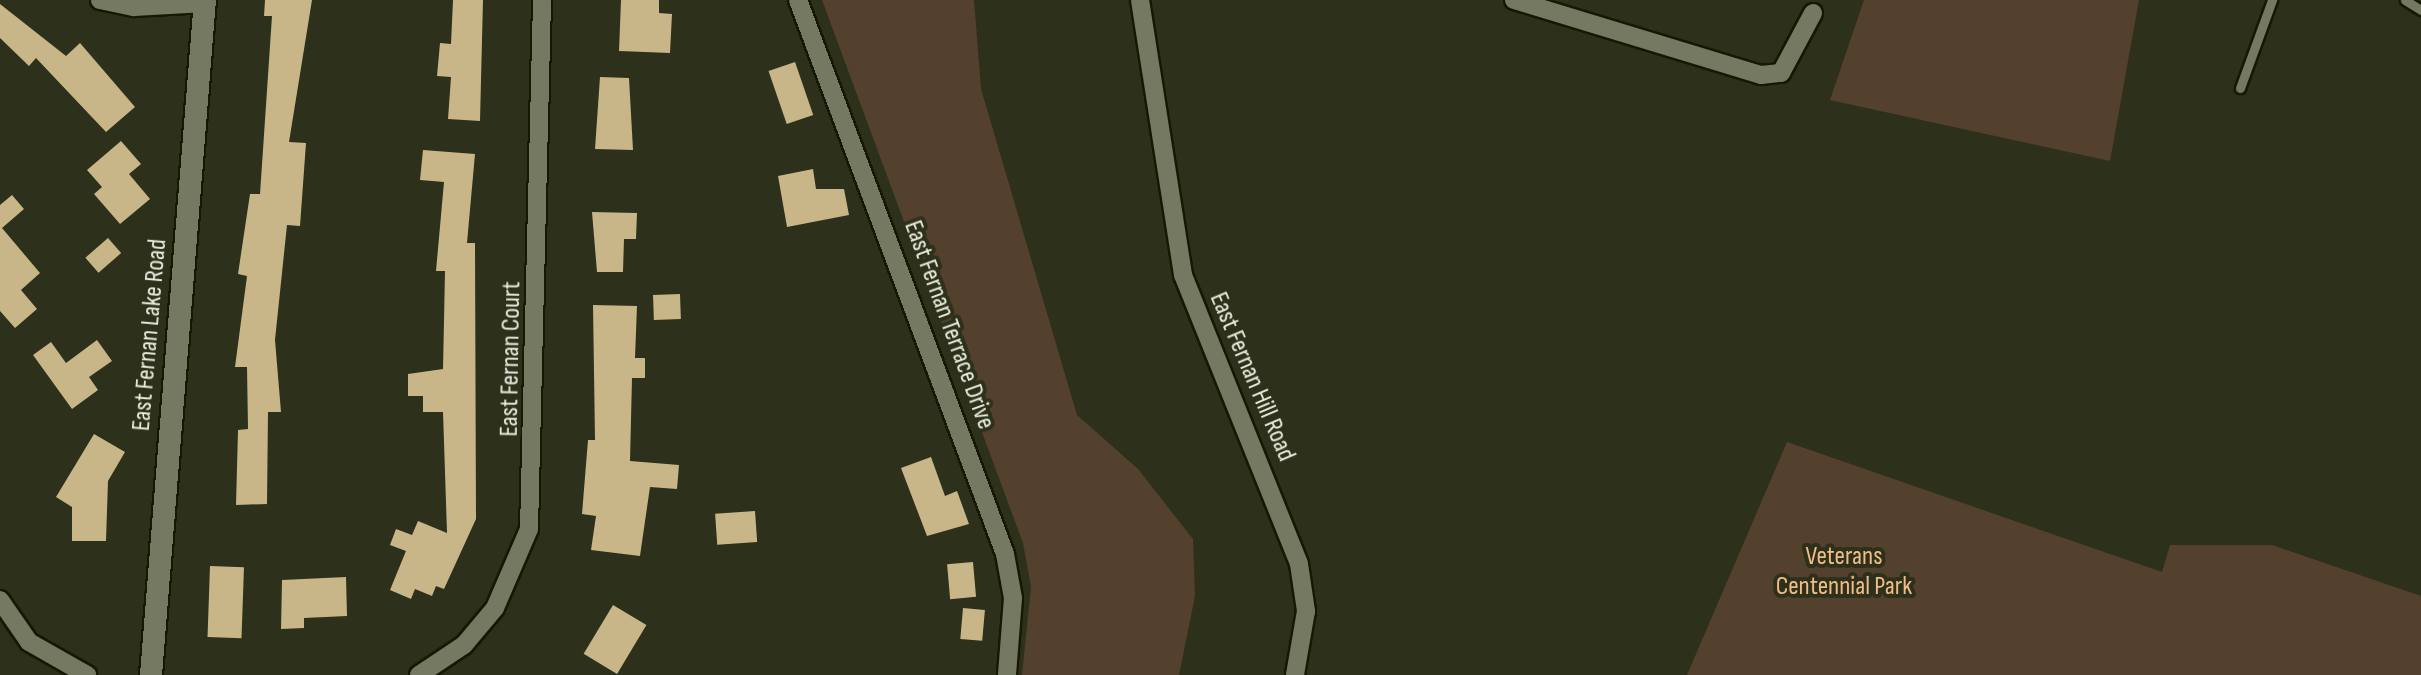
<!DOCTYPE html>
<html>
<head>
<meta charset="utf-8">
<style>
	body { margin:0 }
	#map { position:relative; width:2421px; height:675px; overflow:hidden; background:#2d301a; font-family:"Sofia Sans Condensed",sans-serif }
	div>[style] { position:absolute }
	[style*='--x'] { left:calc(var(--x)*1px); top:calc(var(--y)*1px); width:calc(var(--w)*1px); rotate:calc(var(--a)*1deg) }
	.green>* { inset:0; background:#53412e }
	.building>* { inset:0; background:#c8b689; transform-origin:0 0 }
	.roads { filter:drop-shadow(2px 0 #161804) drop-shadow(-2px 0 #161804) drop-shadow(0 2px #161804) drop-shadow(0 -2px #161804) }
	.service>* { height:9px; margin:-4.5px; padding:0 4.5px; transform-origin:4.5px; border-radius:4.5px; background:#767961 }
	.minor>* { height:18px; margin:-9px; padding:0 9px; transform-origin:9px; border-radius:9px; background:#767961 }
	.tertiary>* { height:22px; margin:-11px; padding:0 11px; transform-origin:11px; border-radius:11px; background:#767961 }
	span { translate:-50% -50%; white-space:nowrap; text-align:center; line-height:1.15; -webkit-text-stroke:8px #2d301a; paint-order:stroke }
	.street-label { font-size:26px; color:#ebeddf }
	.park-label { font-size:26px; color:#f3bc86 }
</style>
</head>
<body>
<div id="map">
	<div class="green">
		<div style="clip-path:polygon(822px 0,974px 0,981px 89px,1077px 415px,1138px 469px,1193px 539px,1195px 596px,1179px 675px,1022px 675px,1031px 587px,1023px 543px)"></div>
		<div style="clip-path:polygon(1864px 0,2139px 0,2110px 161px,1830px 100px)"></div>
		<div style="clip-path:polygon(1787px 442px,2162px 572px,2170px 545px,2272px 545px,2421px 596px,2421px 675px,1687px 675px)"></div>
	</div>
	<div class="building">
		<div style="clip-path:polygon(265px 0,312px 0,289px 142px,306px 143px,300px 226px,287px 225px,275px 340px,281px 412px,268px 412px,267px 504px,236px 505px,238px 430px,248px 429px,247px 367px,235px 367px,247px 276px,238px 274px,250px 194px,260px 194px,272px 16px,264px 16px)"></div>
		<div style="clip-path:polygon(453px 0,483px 0,480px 121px,448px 119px,451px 77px,437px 76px,440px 43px,451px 44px)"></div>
		<div style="clip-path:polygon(621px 0,659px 0,659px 13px,672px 14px,670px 53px,619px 51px)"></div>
		<div style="clip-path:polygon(0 4px,66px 56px,80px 43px,135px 107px,106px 132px,36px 58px,29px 66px,0 38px)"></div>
		<div style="left:795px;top:62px;width:56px;height:28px;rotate:71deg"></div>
		<div style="clip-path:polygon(600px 77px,629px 78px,633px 150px,595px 149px)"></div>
		<div style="clip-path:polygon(121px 141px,141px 164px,129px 174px,150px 199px,120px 224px,94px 194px,102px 187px,87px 170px)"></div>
		<div style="clip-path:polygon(423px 150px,475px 154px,467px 243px,475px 243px,476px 519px,444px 589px,436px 586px,432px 596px,415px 589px,411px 599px,390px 590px,406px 551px,390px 545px,396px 529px,412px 535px,418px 521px,447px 533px,443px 412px,423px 412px,423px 396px,408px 396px,408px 374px,443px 369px,445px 271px,436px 271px,444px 182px,420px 180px)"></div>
		<div style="clip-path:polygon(813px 169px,816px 189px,844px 189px,849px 215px,787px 227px,778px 176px)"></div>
		<div style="clip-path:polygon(12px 195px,24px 209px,2px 228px,40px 273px,21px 290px,37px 309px,15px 328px,0 311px,0 205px)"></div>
		<div style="clip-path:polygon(592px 212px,637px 213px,636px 239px,624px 239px,623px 272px,597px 272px)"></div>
		<div style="left:108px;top:238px;width:20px;height:30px;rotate:49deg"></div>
		<div style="left:680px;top:294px;width:25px;height:27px;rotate:88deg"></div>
		<div style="clip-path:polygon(593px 305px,637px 306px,635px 358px,645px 358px,645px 378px,632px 378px,630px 461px,679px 465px,677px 489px,650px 487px,640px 556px,591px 550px,596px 516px,582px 514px,588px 440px,595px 440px)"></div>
		<div style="clip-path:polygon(97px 340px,112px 361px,89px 377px,98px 390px,72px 409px,33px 355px,51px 342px,66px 363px)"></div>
		<div style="clip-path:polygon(94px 434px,125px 452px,108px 481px,106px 541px,72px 541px,72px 507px,56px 497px)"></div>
		<div style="clip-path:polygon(931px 457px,945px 496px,957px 491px,969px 524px,927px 536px,901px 468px)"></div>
		<div style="left:755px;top:511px;width:31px;height:40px;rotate:86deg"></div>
		<div style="left:973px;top:562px;width:35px;height:26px;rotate:85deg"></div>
		<div style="left:210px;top:566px;width:34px;height:71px;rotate:2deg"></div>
		<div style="clip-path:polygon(346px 577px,347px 616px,304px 618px,304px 628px,281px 629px,282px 580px)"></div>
		<div style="left:613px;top:605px;width:39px;height:57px;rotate:31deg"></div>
		<div style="left:963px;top:608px;width:22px;height:31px;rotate:5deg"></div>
	</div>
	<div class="roads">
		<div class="service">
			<div style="--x:2405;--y:0;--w:19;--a:32"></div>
			<div style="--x:2240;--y:88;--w:94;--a:-70"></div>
		</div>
		<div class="minor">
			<div style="--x:100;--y:0;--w:35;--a:12"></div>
			<div style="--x:134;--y:7;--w:71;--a:-3.2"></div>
			<div style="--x:798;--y:0;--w:591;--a:69.51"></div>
			<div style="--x:1005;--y:554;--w:45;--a:79.7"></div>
			<div style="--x:1013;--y:598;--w:77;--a:94.5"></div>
			<div style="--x:1140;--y:0;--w:278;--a:81.1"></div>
			<div style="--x:1183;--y:275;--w:311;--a:68.1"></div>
			<div style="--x:1299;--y:564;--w:48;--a:81.5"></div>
			<div style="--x:1306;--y:611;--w:65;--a:99.8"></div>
			<div style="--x:1514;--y:0;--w:258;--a:16.9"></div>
			<div style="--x:1761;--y:75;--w:20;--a:-6"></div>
			<div style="--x:1781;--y:73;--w:68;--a:-61.9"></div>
			<div style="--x:0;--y:600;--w:51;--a:55.4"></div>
			<div style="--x:29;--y:642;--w:67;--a:29.6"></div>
			<div style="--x:419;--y:675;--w:54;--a:-33.7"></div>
			<div style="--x:464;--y:645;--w:48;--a:-50"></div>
			<div style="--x:495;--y:608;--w:86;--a:-66.7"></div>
			<div style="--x:529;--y:529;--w:529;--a:-88.59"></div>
		</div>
		<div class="tertiary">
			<div style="--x:151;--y:675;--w:677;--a:-85.43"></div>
		</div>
	</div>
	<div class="street-label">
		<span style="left:949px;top:325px;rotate:70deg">East Fernan Terrace Drive</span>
		<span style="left:150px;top:335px;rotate:-85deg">East Fernan Lake Road</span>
		<span style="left:511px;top:359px;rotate:-89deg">East Fernan Court</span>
		<span style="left:1252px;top:377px;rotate:67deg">East Fernan Hill Road</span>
	</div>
	<div class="park-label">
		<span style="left:1844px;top:572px">Veterans<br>Centennial Park</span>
	</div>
</div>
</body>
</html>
